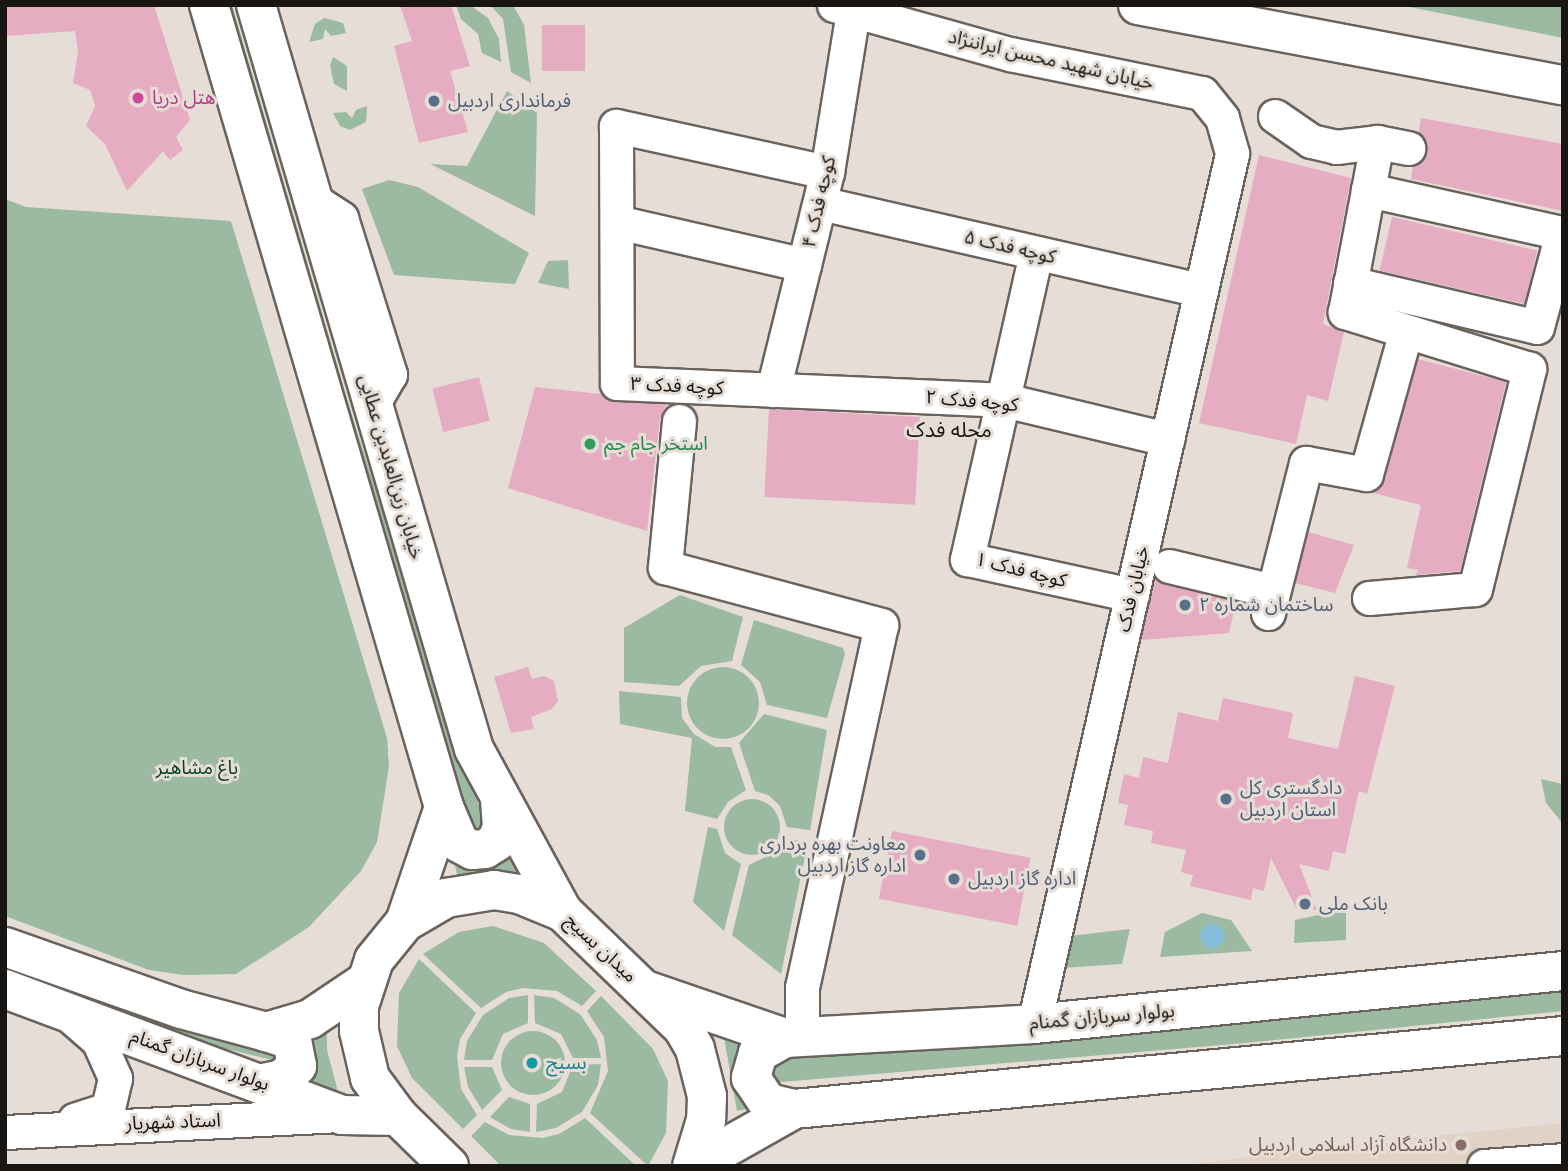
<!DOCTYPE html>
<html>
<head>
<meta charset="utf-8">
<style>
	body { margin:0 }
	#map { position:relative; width:1568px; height:1171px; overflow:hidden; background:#e5ddd6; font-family:"Noto Sans","Noto Sans Arabic",sans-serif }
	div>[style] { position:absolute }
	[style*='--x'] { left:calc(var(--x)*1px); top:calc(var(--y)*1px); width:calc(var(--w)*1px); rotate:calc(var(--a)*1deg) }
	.built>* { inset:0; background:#e1d2c6 }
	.green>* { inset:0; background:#9bbaa1 }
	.round { border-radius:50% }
	.water>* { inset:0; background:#85bedb }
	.building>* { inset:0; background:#e6adc2; transform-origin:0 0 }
	.roads { filter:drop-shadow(2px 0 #6a635d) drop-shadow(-2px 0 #6a635d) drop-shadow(0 2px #6a635d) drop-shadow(0 -2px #6a635d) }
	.minor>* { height:33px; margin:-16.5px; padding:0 16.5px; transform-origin:16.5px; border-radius:16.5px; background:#fff }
	.major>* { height:38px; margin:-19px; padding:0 19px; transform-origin:19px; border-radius:19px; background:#fff }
	.highway>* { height:38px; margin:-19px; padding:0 19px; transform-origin:19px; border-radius:19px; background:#fff }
	.dots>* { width:19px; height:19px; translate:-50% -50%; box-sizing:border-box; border:4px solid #e5ddd6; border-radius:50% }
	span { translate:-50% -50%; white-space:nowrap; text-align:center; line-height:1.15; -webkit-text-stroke:6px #e5ddd6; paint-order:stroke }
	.street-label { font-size:19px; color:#181512 }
	.hotel-label { font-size:19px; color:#b23c85 }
	.left { translate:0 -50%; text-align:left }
	.service-label { font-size:19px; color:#4e5e75 }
	.right { translate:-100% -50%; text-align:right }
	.leisure-label { font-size:19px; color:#27864d }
	.park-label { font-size:19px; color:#083f1c }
	.culture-label { font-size:19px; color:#0d838f }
	.education-label { font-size:19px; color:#785e54 }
	.neighbourhood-label { font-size:21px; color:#181512 }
	.frame { position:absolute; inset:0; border:7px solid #181512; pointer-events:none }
</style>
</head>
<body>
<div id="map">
	<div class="built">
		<div style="clip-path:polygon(1563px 1123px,1563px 1166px,1176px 1166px,1395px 1140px)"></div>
	</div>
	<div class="green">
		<div style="clip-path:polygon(218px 5px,232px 5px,353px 419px,483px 818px,487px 830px,469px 836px)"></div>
		<div style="clip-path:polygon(456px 5px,470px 5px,488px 18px,499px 39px,501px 62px,482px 53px,478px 34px,461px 19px)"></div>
		<div style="clip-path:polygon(490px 5px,513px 5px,524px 25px,531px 83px,511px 72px,503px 19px)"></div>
		<div style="clip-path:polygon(1400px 5px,1563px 5px,1563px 38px)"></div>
		<div style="clip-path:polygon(324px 18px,343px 23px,346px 33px,331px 36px,325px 29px,323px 39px,309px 42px,315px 24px)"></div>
		<div style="clip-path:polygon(333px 57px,347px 66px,347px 91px,334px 84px,330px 65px)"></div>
		<div style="clip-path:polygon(507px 91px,537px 113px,535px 216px,430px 164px,467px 166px)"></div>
		<div style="clip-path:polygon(367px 106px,366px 122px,350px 130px,340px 126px,333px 113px,346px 112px,352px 118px,356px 110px)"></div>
		<div style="clip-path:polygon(389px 180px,418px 187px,529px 253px,515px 284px,394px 275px,362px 189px)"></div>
		<div style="clip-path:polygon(5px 199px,26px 207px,231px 221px,387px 738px,389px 766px,377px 842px,361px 871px,309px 927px,236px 974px,184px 975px,149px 970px,5px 916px)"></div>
		<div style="clip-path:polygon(568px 260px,569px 289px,538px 283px,548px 261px)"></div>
		<div style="clip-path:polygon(680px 595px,743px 617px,732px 661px,701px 666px,679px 686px,624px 682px,624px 628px)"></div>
		<div style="clip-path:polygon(754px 620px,843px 648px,845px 654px,827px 718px,767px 705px,760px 682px,741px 665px)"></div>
		<div class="round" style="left:687px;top:667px;width:72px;height:72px"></div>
		<div style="clip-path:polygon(619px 691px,681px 697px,682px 718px,694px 734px,715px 747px,731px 747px,746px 790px,728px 802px,717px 819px,685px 811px,692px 738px,620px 724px)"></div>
		<div style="clip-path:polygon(764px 714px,827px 730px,810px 830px,787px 827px,780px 806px,768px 795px,755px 791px,739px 743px)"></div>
		<div style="clip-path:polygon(1541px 779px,1563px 784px,1563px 824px,1546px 803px)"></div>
		<div class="round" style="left:724px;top:799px;width:56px;height:56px"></div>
		<div style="clip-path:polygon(708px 827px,717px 829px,725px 853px,741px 864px,724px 931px,693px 902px)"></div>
		<div style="clip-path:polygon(785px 839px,808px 842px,781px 974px,732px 935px,749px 865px,774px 853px)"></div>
		<div style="clip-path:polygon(510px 853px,519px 872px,459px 885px,455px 866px,468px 870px)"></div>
		<div style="clip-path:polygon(1346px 909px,1346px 940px,1294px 943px,1295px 920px)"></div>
		<div style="clip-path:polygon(1202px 913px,1231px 920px,1252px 951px,1160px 957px,1165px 932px)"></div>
		<div style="clip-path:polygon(493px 926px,544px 943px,596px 991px,582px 1006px,557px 991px,523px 988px,506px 992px,481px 1008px,423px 954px,459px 932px)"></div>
		<div style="clip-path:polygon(1130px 929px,1122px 964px,1061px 968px,1069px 936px)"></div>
		<div style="clip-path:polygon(419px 959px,476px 1013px,460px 1039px,457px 1056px,461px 1089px,477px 1115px,463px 1129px,412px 1078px,397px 1046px,399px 993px)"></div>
		<div style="clip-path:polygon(5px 964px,278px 1046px,276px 1061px,182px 1038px,5px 978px)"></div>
		<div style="clip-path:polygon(1563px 990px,1563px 1011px,1234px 1044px,769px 1083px,773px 1052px)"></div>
		<div style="clip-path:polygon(528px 995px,528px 1023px,503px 1034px,492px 1060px,464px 1060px,467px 1041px,483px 1015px,509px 998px)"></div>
		<div style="clip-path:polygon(534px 995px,554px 998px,580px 1014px,597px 1040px,601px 1058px,573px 1058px,561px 1034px,535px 1023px)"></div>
		<div style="clip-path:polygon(601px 996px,653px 1049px,668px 1081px,666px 1133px,648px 1166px,590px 1113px,608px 1071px,604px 1037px,587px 1011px)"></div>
		<div class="round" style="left:501px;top:1031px;width:64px;height:64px"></div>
		<div style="clip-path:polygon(327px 1031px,327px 1050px,338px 1092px,299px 1082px,298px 1035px)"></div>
		<div style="clip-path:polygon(723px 1032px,751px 1037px,760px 1106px,737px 1111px)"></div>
		<div style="clip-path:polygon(601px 1064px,598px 1085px,582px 1112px,556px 1128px,536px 1132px,537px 1104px,562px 1092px,573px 1065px)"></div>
		<div style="clip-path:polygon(464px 1067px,492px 1067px,502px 1090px,482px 1110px,468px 1087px)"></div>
		<div style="clip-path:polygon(509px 1097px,530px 1104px,530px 1132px,511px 1129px,490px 1117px)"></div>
		<div style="clip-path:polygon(585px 1118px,636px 1166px,501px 1166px,471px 1136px,485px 1122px,509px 1135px,543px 1138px,559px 1134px)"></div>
	</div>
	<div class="water">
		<div class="round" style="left:1200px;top:924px;width:24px;height:24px"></div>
	</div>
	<div class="building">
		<div style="clip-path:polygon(5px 5px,154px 5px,190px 120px,176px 137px,183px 150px,170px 160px,163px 151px,127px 191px,105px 144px,86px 126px,95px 106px,90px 90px,73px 83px,78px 51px,75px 31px,5px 36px)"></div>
		<div style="clip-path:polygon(400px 5px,451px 5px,470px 66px,450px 71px,468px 132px,419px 143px,394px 46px,412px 41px)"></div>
		<div style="left:542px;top:25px;width:43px;height:46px"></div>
		<div style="clip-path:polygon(1421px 118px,1563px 144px,1563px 211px,1411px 179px,1413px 166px,1427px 151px,1419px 132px)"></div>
		<div style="clip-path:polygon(1259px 155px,1351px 178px,1323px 324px,1344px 332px,1328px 401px,1307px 395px,1296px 444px,1199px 423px)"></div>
		<div style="left:1392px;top:217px;width:149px;height:55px;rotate:13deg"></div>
		<div style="clip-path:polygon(1418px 359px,1506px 382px,1460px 571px,1416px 575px,1418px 570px,1407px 568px,1421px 505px,1373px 493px,1385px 479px)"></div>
		<div style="left:479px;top:377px;width:45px;height:48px;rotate:76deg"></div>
		<div style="clip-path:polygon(535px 387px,601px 394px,616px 402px,666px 404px,660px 419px,647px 531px,508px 488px)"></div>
		<div style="left:769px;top:409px;width:151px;height:88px;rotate:3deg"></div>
		<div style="clip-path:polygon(1308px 532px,1354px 545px,1335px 593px,1295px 583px)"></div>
		<div style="clip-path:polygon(1155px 581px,1236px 602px,1229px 633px,1141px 640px)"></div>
		<div style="clip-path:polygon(528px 667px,532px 679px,544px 676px,554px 681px,558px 701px,552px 709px,531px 717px,534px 729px,511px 733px,494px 677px)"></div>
		<div style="clip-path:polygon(1355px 676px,1395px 686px,1367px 794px,1359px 791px,1345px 854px,1333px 851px,1329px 871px,1299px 864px,1317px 910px,1297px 910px,1271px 858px,1264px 891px,1253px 888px,1251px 900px,1190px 886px,1193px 875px,1181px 872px,1186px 850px,1151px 843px,1153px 831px,1124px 825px,1128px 805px,1118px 803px,1124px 774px,1139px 778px,1143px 757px,1168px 763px,1178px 712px,1218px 721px,1223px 698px,1293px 713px,1288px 738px,1338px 749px)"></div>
		<div style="left:892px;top:831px;width:141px;height:69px;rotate:11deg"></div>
	</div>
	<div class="roads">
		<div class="minor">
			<div style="--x:834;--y:5;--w:183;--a:15.6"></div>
			<div style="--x:1010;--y:54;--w:196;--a:11.5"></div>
			<div style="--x:1202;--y:93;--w:32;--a:51"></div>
			<div style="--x:1222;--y:118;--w:37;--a:74"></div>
			<div style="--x:1232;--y:154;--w:892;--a:102.82"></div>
			<div style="--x:1275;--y:116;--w:44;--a:34.8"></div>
			<div style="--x:1311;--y:141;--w:26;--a:13"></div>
			<div style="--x:1336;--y:147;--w:41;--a:-7"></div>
			<div style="--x:1377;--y:142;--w:32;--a:11"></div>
			<div style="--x:827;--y:172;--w:216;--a:-167.7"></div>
			<div style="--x:616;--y:126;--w:257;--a:89.8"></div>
			<div style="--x:617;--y:383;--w:387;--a:2.5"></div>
			<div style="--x:1004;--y:400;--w:168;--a:13.5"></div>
			<div style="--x:312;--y:199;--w:35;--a:33"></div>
			<div style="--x:341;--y:218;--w:164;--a:72.6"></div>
			<div style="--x:390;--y:374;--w:34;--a:120"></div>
			<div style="--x:820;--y:203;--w:391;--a:12.9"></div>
			<div style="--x:617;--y:222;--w:192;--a:12.9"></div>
			<div style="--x:1036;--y:253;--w:314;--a:102.7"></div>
			<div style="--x:967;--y:559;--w:169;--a:12.3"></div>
			<div style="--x:1350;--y:283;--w:192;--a:13.2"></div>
			<div style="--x:1537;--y:327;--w:97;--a:-75.1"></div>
			<div style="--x:1562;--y:233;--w:199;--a:-167.5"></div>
			<div style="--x:773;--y:390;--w:225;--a:-76.1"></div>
			<div style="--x:827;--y:172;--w:163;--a:-80.8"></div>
			<div style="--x:679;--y:421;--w:147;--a:95.5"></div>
			<div style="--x:665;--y:567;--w:224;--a:15"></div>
			<div style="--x:881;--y:625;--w:371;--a:102.3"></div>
			<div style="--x:802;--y:987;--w:50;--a:90"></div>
			<div style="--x:1169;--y:566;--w:107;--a:13.5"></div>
			<div style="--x:1369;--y:598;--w:106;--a:-4.9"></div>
			<div style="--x:1475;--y:589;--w:227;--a:-76.2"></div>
			<div style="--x:1529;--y:369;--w:193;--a:-162.8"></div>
			<div style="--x:1345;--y:312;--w:173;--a:-79.3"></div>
			<div style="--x:1268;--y:613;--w:155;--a:-75.8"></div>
			<div style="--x:1306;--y:463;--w:61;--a:10.4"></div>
			<div style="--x:1366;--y:474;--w:145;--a:-74.4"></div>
			<div style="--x:69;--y:1015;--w:38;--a:41"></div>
			<div style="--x:98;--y:1040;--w:42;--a:65.9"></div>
			<div style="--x:115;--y:1078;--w:32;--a:103"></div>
			<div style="--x:108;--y:1109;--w:35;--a:162"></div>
			<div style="--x:5;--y:1132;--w:333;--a:-2.9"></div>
			<div style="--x:1484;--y:1166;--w:79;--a:-4.3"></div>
		</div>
		<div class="major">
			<div style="--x:209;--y:5;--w:836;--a:73.67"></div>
			<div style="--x:444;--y:807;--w:121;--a:108.7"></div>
			<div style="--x:256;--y:5;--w:775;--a:73.67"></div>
			<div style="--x:474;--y:749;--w:186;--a:61.4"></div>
			<div style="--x:1138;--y:5;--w:432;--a:10.7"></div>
			<div style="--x:444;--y:807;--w:39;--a:67"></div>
			<div style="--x:459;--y:843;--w:15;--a:28"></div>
			<div style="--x:472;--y:850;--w:13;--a:-4"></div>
			<div style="--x:485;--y:849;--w:13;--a:-32"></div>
			<div style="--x:496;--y:842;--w:15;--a:-67"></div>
			<div style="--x:502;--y:828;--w:28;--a:-94"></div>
			<div style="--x:5;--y:947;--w:187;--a:19.4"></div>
			<div style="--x:181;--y:1009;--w:88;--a:15.1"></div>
			<div style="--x:266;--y:1032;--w:46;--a:-16.5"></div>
			<div style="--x:310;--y:1019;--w:66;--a:-33.9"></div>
			<div style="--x:5;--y:989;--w:360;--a:20.5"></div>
			<div style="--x:342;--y:1115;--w:56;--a:1"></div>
			<div style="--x:263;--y:1083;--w:19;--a:-12"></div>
			<div style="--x:282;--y:1079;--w:20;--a:-41"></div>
			<div style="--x:297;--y:1066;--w:26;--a:-101"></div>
			<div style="--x:292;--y:1040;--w:27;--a:-163"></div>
			<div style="--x:449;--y:1166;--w:71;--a:-135.6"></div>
			<div style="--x:398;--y:1116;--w:47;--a:-126.4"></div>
			<div style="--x:370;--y:1078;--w:48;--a:-103.2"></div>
			<div style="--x:359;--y:1031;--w:25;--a:-90"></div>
			<div style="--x:359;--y:1006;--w:48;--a:-71.9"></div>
			<div style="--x:374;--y:960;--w:49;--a:-50.8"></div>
			<div style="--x:405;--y:922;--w:48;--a:-30.3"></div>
			<div style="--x:446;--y:898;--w:49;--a:-9.5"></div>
			<div style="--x:494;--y:890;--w:25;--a:9"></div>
			<div style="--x:519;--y:894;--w:48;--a:22.2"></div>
			<div style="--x:563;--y:912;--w:167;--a:44"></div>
			<div style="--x:683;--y:1028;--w:24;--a:60"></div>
			<div style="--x:695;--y:1049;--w:49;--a:75.7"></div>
			<div style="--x:707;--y:1096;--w:24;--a:92"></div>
			<div style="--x:706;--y:1120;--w:48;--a:106.9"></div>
		</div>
		<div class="highway">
			<div style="--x:648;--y:991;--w:145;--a:18.9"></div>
			<div style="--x:785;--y:1038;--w:249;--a:-3.2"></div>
			<div style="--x:1034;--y:1024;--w:532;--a:-5.72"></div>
			<div style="--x:785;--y:1038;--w:31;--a:151"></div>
			<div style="--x:758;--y:1053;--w:26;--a:106"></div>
			<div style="--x:751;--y:1078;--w:30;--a:56"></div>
			<div style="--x:768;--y:1103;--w:27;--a:13"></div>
			<div style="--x:693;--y:1166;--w:116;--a:-29.4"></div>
			<div style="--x:794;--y:1109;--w:772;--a:-5.42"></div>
		</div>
	</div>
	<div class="dots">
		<div style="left:138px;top:98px;background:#d1479c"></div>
		<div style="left:434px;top:101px;background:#5c6f8a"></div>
		<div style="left:590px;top:444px;background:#2e9e5b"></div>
		<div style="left:1185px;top:605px;background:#5c6f8a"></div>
		<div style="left:1226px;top:799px;background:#5c6f8a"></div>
		<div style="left:920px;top:855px;background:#5c6f8a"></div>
		<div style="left:954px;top:879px;background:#5c6f8a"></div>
		<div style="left:1305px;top:904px;background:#5c6f8a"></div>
		<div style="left:532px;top:1063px;background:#0f9aa8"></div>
		<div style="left:1461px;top:1145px;background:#8d6e63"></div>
	</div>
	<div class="street-label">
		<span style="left:1051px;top:60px;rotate:13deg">خیابان شهید محسن ایراننژاد</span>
		<span style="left:819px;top:202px;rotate:-77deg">کوچه فدک ۴</span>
		<span style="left:1010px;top:247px;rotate:13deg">کوچه فدک ۵</span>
		<span style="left:677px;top:386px;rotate:3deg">کوچه فدک ۳</span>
		<span style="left:972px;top:401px;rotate:5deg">کوچه فدک ۲</span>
		<span style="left:391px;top:467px;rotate:74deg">خیابان زین‌العابدین عطایی</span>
		<span style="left:1021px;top:570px;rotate:14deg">کوچه فدک ۱</span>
		<span style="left:1133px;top:589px;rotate:-77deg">خیابان فدک</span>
		<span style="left:601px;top:948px;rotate:43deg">میدان بسیج</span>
		<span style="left:1102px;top:1017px;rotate:-5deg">بولوار سربازان گمنام</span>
		<span style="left:200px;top:1060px;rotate:20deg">بولوار سربازان گمنام</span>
		<span style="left:173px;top:1122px;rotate:-2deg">استاد شهریار</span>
	</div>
	<div class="hotel-label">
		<span class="left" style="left:152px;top:98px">هتل دریا</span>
	</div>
	<div class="service-label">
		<span class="left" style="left:448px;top:101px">فرمانداری اردبیل</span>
		<span class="left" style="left:1199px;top:605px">ساختمان شماره ۲</span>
		<span class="left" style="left:1240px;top:799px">دادگستری کل<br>استان اردبیل</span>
		<span class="right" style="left:906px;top:855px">معاونت بهره برداری<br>اداره گاز اردبیل</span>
		<span class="left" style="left:968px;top:879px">اداره گاز اردبیل</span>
		<span class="left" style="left:1319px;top:904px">بانک ملی</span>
	</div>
	<div class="leisure-label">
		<span class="left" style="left:604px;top:444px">استخر جام جم</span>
	</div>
	<div class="park-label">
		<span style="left:197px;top:768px">باغ مشاهیر</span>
	</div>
	<div class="culture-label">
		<span class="left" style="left:546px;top:1063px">بسیج</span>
	</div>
	<div class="education-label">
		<span class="right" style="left:1447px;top:1145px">دانشگاه آزاد اسلامی اردبیل</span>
	</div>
	<div class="neighbourhood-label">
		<span style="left:949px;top:429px">محله فدک</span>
	</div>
	<div class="frame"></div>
</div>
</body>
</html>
